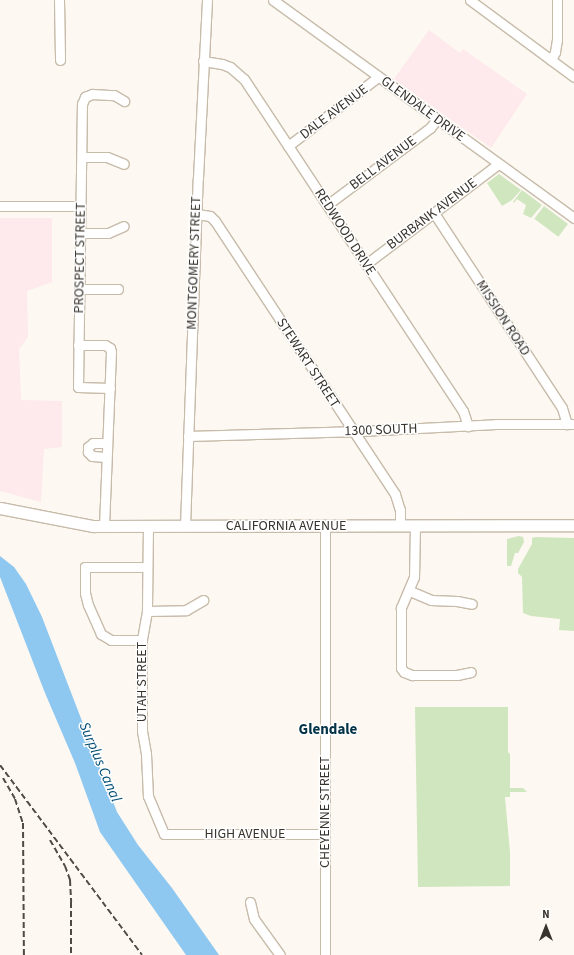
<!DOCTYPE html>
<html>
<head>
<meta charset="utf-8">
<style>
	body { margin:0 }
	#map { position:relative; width:574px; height:955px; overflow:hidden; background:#fdf8f1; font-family:"Source Sans 3",sans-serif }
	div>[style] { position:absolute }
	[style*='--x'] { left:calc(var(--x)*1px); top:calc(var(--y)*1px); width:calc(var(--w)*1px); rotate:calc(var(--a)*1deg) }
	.commercial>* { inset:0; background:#fee9ec }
	.green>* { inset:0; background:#cfe6bf; transform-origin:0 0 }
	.water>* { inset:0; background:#8ec8f1 }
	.roads { filter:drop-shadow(1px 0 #c7bbaa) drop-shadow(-1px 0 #c7bbaa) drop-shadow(0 1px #c7bbaa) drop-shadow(0 -1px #c7bbaa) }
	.minor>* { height:9px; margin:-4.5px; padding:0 4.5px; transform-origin:4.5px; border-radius:4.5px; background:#fff }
	.major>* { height:11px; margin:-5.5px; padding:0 5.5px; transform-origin:5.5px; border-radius:5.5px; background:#fff }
	.rail>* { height:2px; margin-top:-1px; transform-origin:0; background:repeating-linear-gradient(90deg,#4f4b44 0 6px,transparent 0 9px) }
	span { translate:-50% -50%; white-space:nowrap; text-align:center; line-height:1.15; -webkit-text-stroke:3px #fff; paint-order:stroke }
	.street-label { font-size:14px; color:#38342d }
	.neighbourhood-label { font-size:15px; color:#023347; font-weight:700 }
	.water-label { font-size:15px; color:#004c72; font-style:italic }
	.north { position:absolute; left:526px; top:907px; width:40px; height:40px; -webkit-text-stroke:3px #fff; paint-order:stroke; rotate:0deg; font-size:11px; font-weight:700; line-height:16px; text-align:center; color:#38342d }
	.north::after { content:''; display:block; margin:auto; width:14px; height:18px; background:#38342d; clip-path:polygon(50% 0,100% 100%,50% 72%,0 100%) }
</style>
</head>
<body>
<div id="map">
	<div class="commercial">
		<div style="clip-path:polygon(429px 30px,460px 53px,463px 49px,527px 94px,491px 148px,394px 79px)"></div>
		<div style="clip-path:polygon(0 218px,52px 218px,52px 282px,27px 291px,28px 337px,19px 349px,21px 400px,62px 401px,62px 447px,44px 449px,41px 502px,0 491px)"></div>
	</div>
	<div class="green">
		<div style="clip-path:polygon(499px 174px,521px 190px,512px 200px,502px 206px,487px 183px)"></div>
		<div style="clip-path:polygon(522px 190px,542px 205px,531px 218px,523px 214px,526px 205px,517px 199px,514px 203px,513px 202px)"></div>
		<div style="left:544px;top:206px;width:30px;height:16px;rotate:37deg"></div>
		<div style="clip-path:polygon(519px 536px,523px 537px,524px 542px,518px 553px,515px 553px,511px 566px,507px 566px,507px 539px)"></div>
		<div style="clip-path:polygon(535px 537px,574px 538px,574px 631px,559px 630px,560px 619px,531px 616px,523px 613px,522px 577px,518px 573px,518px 569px,532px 544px,532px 538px)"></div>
		<div style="clip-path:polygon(415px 707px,508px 707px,508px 752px,510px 754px,510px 788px,523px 788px,527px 792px,510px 792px,510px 797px,505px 797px,510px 852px,510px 886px,418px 887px)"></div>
	</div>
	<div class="water">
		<div style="clip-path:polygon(0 556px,14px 567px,26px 584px,42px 617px,117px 812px,138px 845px,172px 888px,219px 955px,186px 955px,100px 832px,75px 763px,45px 693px,0 577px)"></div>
	</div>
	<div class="roads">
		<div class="minor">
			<div style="--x:59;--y:0;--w:60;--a:89"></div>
			<div style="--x:273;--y:0;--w:372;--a:35.9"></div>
			<div style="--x:470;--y:0;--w:129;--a:36.5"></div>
			<div style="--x:551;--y:60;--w:9;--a:-63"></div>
			<div style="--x:555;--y:52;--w:12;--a:-81"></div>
			<div style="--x:557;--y:40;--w:40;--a:-90"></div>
			<div style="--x:203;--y:61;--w:19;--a:9"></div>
			<div style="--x:222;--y:64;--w:9;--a:21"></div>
			<div style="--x:230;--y:67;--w:18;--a:41"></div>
			<div style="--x:244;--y:79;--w:398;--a:56.6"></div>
			<div style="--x:463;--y:411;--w:16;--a:72"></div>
			<div style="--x:288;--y:146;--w:113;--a:-37.5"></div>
			<div style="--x:82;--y:157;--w:25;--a:0"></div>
			<div style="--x:107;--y:157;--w:18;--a:22"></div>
			<div style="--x:327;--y:205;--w:129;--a:-36.8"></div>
			<div style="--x:430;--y:128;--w:11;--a:-52"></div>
			<div style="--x:0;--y:206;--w:81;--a:0"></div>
			<div style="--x:434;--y:213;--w:233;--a:56.7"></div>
			<div style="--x:562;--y:408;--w:17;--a:73"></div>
			<div style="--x:197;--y:214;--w:13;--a:9"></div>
			<div style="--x:210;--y:216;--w:7;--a:45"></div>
			<div style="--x:215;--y:221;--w:327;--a:56.6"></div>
			<div style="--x:395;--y:494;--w:17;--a:73"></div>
			<div style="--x:400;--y:510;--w:16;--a:90"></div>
			<div style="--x:79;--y:233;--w:29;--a:0"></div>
			<div style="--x:108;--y:233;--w:17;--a:-24"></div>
			<div style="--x:366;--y:264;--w:166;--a:-37.1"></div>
			<div style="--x:79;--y:289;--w:39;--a:0"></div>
			<div style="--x:78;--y:345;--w:27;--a:0"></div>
			<div style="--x:105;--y:345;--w:6;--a:31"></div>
			<div style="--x:110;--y:348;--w:4;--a:76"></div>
			<div style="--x:111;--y:352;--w:174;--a:92.3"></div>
			<div style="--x:110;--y:388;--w:32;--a:-178"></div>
			<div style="--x:78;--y:387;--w:283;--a:-89.2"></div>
			<div style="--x:82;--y:104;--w:8;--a:-67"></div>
			<div style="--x:85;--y:97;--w:8;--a:-23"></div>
			<div style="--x:92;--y:94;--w:22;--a:3"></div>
			<div style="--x:114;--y:95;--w:12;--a:31"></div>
			<div style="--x:188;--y:436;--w:172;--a:-1.7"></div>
			<div style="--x:360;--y:431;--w:136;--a:-2.9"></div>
			<div style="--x:496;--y:424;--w:78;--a:0"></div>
			<div style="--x:106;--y:457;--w:14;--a:-176"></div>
			<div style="--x:92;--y:456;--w:6;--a:-135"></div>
			<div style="--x:88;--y:452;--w:5;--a:-90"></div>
			<div style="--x:88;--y:447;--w:6;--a:-39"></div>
			<div style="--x:93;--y:443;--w:14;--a:0"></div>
			<div style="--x:148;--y:526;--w:85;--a:90.7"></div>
			<div style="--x:147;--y:611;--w:29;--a:100"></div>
			<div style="--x:142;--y:640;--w:91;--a:90"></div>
			<div style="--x:142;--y:731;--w:23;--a:80"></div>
			<div style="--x:146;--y:754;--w:42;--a:87.3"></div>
			<div style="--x:148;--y:796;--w:41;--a:67.2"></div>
			<div style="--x:164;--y:834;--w:161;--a:0"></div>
			<div style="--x:185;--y:526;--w:348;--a:-87.9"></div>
			<div style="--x:198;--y:178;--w:178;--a:-87.1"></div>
			<div style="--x:325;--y:526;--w:429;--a:90"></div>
			<div style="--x:415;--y:526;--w:51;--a:91.1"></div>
			<div style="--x:414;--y:577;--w:34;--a:113"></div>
			<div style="--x:401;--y:608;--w:60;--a:90"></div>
			<div style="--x:401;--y:668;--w:5;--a:53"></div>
			<div style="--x:404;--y:672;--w:9;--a:21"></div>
			<div style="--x:412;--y:675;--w:45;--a:0"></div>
			<div style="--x:457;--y:675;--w:14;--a:-12"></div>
			<div style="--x:410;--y:591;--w:23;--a:23"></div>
			<div style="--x:431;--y:600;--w:26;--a:2"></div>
			<div style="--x:457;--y:601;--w:15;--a:11"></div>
			<div style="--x:147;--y:611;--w:39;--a:-1"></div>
			<div style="--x:186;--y:610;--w:20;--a:-30"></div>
			<div style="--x:142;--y:640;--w:31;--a:180"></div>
			<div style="--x:111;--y:640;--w:12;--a:-149"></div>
			<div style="--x:101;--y:634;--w:32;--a:-114"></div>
			<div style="--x:88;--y:605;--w:12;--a:-104"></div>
			<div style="--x:85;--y:593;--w:26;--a:-90"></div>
			<div style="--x:85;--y:567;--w:62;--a:0"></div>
			<div style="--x:250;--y:902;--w:17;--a:77"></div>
			<div style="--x:254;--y:919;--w:44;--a:54.2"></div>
		</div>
		<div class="major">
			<div style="--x:0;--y:508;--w:95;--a:11"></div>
			<div style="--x:93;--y:526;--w:481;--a:-0.1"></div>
		</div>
	</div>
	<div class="rail">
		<div style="--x:0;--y:765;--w:237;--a:53.2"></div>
		<div style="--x:3;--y:778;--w:24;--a:60"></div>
		<div style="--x:15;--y:799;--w:25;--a:72"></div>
		<div style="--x:23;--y:823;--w:132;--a:89.6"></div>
		<div style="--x:50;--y:840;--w:30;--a:60"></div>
		<div style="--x:65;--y:866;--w:15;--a:70"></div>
		<div style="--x:70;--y:880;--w:22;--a:87"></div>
		<div style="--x:71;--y:902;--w:53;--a:90"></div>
	</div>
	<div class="street-label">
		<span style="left:423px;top:109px;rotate:36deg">GLENDALE DRIVE</span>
		<span style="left:334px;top:112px;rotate:-37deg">DALE AVENUE</span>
		<span style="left:383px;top:163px;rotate:-37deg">BELL AVENUE</span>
		<span style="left:432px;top:214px;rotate:-37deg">BURBANK AVENUE</span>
		<span style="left:345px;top:232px;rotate:57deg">REDWOOD DRIVE</span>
		<span style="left:80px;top:258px;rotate:-89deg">PROSPECT STREET</span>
		<span style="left:194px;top:263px;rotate:-88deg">MONTGOMERY STREET</span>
		<span style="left:503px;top:318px;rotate:57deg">MISSION ROAD</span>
		<span style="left:308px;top:363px;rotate:57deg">STEWART STREET</span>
		<span style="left:381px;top:430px;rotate:-2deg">1300 SOUTH</span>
		<span style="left:286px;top:526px">CALIFORNIA AVENUE</span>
		<span style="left:142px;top:682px;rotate:-90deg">UTAH STREET</span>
		<span style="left:325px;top:812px;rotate:-90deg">CHEYENNE STREET</span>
		<span style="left:245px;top:834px">HIGH AVENUE</span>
	</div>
	<div class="neighbourhood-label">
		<span style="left:328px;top:730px">Glendale</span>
	</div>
	<div class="water-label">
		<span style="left:100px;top:762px;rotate:67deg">Surplus Canal</span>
	</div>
	<div class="north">N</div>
</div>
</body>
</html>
